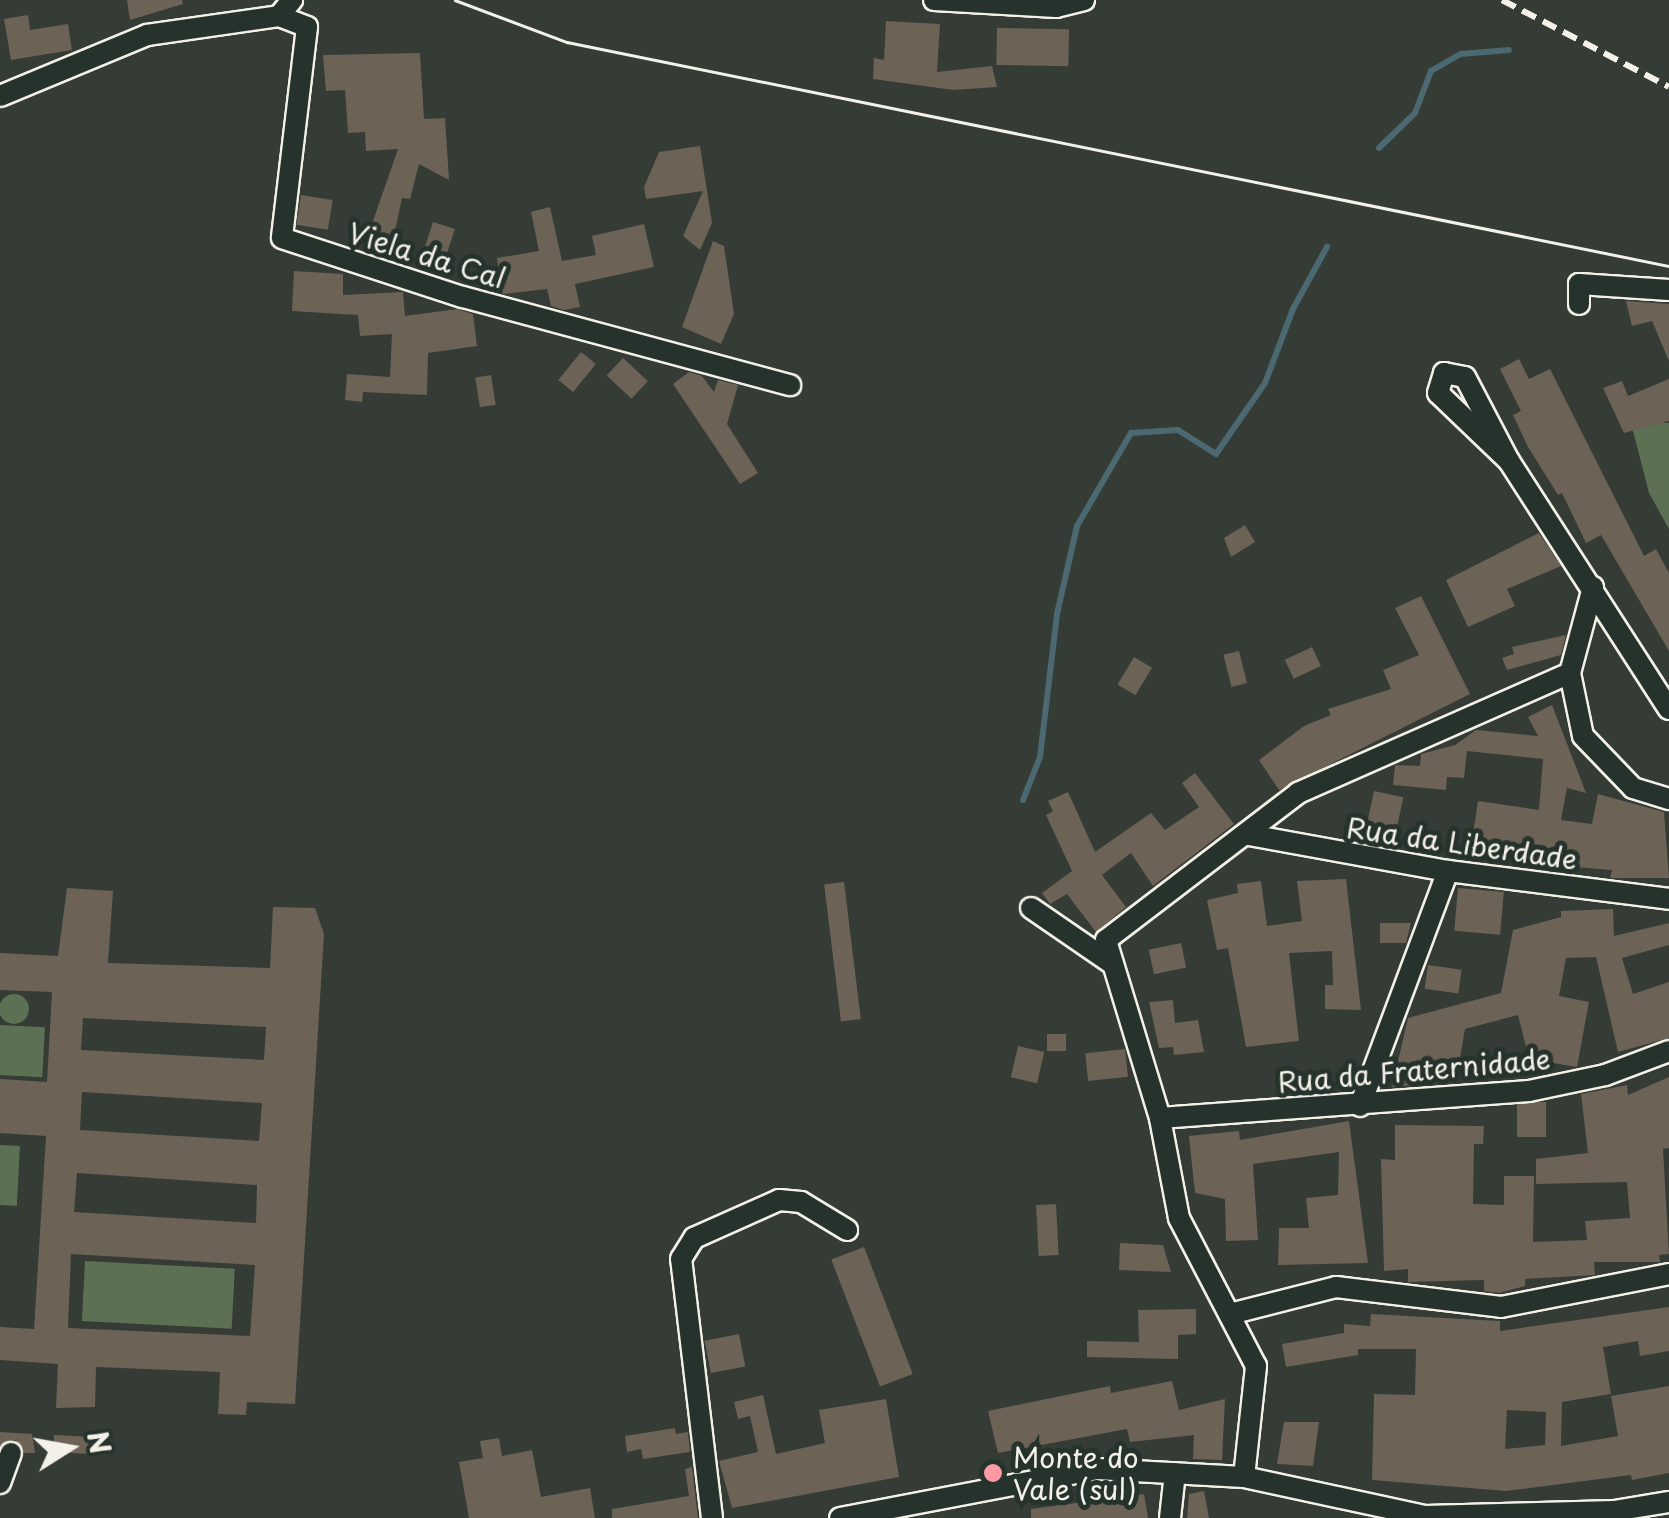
<!DOCTYPE html>
<html>
<head>
<meta charset="utf-8">
<style>
	body { margin:0 }
	#map { position:relative; width:1669px; height:1518px; overflow:hidden; background:#343c35; font-family:"Playpen Sans",sans-serif }
	div>[style] { position:absolute }
	[style*='--x'] { left:calc(var(--x)*1px); top:calc(var(--y)*1px); width:calc(var(--w)*1px); rotate:calc(var(--a)*1deg) }
	.green>* { inset:0; background:#5c7053; transform-origin:0 0 }
	.round { border-radius:50% }
	.stream>* { height:6px; margin:-3px; padding:0 3px; transform-origin:3px; border-radius:3px; background:#4c6972 }
	.building>* { inset:0; background:#6c6255; transform-origin:0 0 }
	.roads { filter:drop-shadow(2px 0 #f4f1e8) drop-shadow(-2px 0 #f4f1e8) drop-shadow(0 2px #f4f1e8) drop-shadow(0 -2px #f4f1e8) }
	.minor>* { height:20px; margin:-10px; padding:0 10px; transform-origin:10px; border-radius:10px; background:#26332d }
	.tram>* { height:2.5px; margin:-1.25px; padding:0 1.25px; transform-origin:1.25px; border-radius:1.25px; background:#f4f1e8 }
	.rail>* { height:6px; margin-top:-3px; transform-origin:0; background:repeating-linear-gradient(90deg,#f4f1e8 0 15px,transparent 0 23px) }
	.dots>* { width:28px; height:28px; translate:-50% -50%; box-sizing:border-box; border:5px solid #26332d; border-radius:50% }
	span { translate:-50% -50%; white-space:nowrap; text-align:center; line-height:1.15; -webkit-text-stroke:10px #26332d; paint-order:stroke }
	.street-label { font-size:28px; color:#f4f1e8 }
	.poi-label { font-size:28px; color:#f4f1e8 }
	.left { translate:0 -50%; text-align:left }
	.north { position:absolute; left:20px; top:1398px; width:100px; height:100px; -webkit-text-stroke:8px #26332d; paint-order:stroke; rotate:79deg; font-size:28px; font-weight:700; line-height:40px; text-align:center; color:#f4f1e8 }
	.north::after { content:''; display:block; margin:auto; width:35px; height:45px; background:#f4f1e8; clip-path:polygon(50% 0,100% 100%,50% 72%,0 100%) }
</style>
</head>
<body>
<div id="map">
	<div class="green">
		<div style="clip-path:polygon(1631px 423px,1669px 423px,1669px 529px,1649px 493px)"></div>
		<div class="round" style="left:-1px;top:994px;width:30px;height:30px"></div>
		<div style="left:0;top:1025px;width:45px;height:50px;rotate:3deg"></div>
		<div style="left:0;top:1145px;width:20px;height:60px;rotate:3deg"></div>
		<div style="left:85px;top:1261px;width:150px;height:60px;rotate:3deg"></div>
	</div>
	<div class="stream">
		<div style="--x:1379;--y:148;--w:50;--a:-44.2"></div>
		<div style="--x:1415;--y:113;--w:45;--a:-69.1"></div>
		<div style="--x:1431;--y:71;--w:34;--a:-30"></div>
		<div style="--x:1461;--y:54;--w:48;--a:-4.8"></div>
		<div style="--x:1023;--y:800;--w:46;--a:-68.4"></div>
		<div style="--x:1040;--y:757;--w:144;--a:-83.2"></div>
		<div style="--x:1057;--y:614;--w:90;--a:-77.2"></div>
		<div style="--x:1077;--y:526;--w:108;--a:-59.9"></div>
		<div style="--x:1131;--y:433;--w:47;--a:-3.7"></div>
		<div style="--x:1178;--y:430;--w:45;--a:32.3"></div>
		<div style="--x:1216;--y:454;--w:86;--a:-55.4"></div>
		<div style="--x:1265;--y:383;--w:79;--a:-69.3"></div>
		<div style="--x:1293;--y:309;--w:71;--a:-61.3"></div>
	</div>
	<div class="building">
		<div style="clip-path:polygon(127px 0,182px 0,183px 4px,130px 20px)"></div>
		<div style="clip-path:polygon(28px 15px,30px 30px,68px 24px,72px 50px,11px 60px,4px 19px)"></div>
		<div style="clip-path:polygon(886px 21px,940px 24px,937px 72px,992px 66px,997px 87px,953px 90px,873px 79px,874px 58px,884px 60px)"></div>
		<div style="left:997px;top:28px;width:72px;height:37px;rotate:1deg"></div>
		<div style="clip-path:polygon(420px 53px,424px 119px,445px 118px,449px 180px,419px 164px,410px 199px,402px 198px,391px 250px,365px 244px,398px 149px,366px 151px,365px 132px,348px 133px,345px 90px,326px 91px,323px 55px)"></div>
		<div style="clip-path:polygon(700px 146px,712px 223px,700px 250px,683px 236px,703px 191px,646px 199px,644px 187px,659px 152px)"></div>
		<div style="left:301px;top:195px;width:32px;height:30px;rotate:9deg"></div>
		<div style="clip-path:polygon(550px 207px,562px 261px,596px 255px,592px 236px,644px 224px,654px 267px,575px 284px,580px 307px,564px 310px,551px 306px,547px 289px,503px 294px,497px 258px,539px 251px,531px 212px)"></div>
		<div style="left:433px;top:222px;width:23px;height:36px;rotate:18deg"></div>
		<div style="clip-path:polygon(713px 241px,724px 246px,734px 314px,721px 344px,682px 327px)"></div>
		<div style="clip-path:polygon(294px 271px,343px 274px,343px 295px,403px 292px,405px 316px,457px 309px,473px 314px,477px 346px,428px 353px,427px 395px,363px 392px,362px 402px,345px 400px,347px 374px,390px 377px,392px 334px,360px 336px,358px 315px,292px 311px)"></div>
		<div style="clip-path:polygon(1626px 301px,1669px 304px,1669px 361px,1652px 321px,1632px 326px)"></div>
		<div style="left:581px;top:352px;width:19px;height:36px;rotate:39deg"></div>
		<div style="left:623px;top:358px;width:34px;height:24px;rotate:43deg"></div>
		<div style="clip-path:polygon(1519px 359px,1529px 379px,1550px 369px,1644px 556px,1656px 549px,1669px 573px,1669px 651px,1601px 535px,1586px 543px,1562px 493px,1558px 495px,1528px 447px,1513px 415px,1521px 411px,1500px 369px)"></div>
		<div style="clip-path:polygon(689px 372px,702px 376px,714px 392px,718px 380px,738px 385px,727px 424px,758px 473px,740px 484px,673px 384px)"></div>
		<div style="left:491px;top:375px;width:30px;height:16px;rotate:81deg"></div>
		<div style="clip-path:polygon(1669px 379px,1669px 421px,1624px 433px,1603px 388px,1622px 381px,1628px 396px)"></div>
		<div style="clip-path:polygon(1245px 525px,1255px 542px,1231px 557px,1224px 538px)"></div>
		<div style="clip-path:polygon(1539px 533px,1561px 566px,1507px 589px,1515px 606px,1468px 627px,1446px 580px)"></div>
		<div style="clip-path:polygon(1421px 596px,1470px 694px,1279px 790px,1259px 760px,1304px 726px,1331px 715px,1328px 709px,1391px 689px,1383px 670px,1419px 655px,1395px 608px)"></div>
		<div style="clip-path:polygon(1566px 635px,1561px 655px,1507px 670px,1502px 658px,1514px 654px,1512px 647px)"></div>
		<div style="left:1312px;top:647px;width:21px;height:30px;rotate:65deg"></div>
		<div style="left:1239px;top:651px;width:33px;height:16px;rotate:76deg"></div>
		<div style="left:1134px;top:657px;width:21px;height:32px;rotate:31deg"></div>
		<div style="clip-path:polygon(1552px 705px,1586px 793px,1567px 788px,1561px 820px,1592px 824px,1598px 794px,1664px 812px,1669px 878px,1610px 878px,1612px 870px,1526px 863px,1528px 855px,1471px 847px,1478px 801px,1539px 810px,1543px 759px,1467px 751px,1464px 778px,1447px 777px,1446px 790px,1393px 785px,1395px 765px,1420px 766px,1421px 754px,1455px 745px,1476px 730px,1538px 736px,1528px 717px)"></div>
		<div style="clip-path:polygon(1195px 773px,1234px 824px,1153px 886px,1131px 853px,1102px 875px,1126px 907px,1096px 932px,1067px 894px,1050px 904px,1042px 893px,1072px 871px,1046px 815px,1053px 811px,1048px 801px,1068px 792px,1095px 852px,1151px 813px,1165px 830px,1199px 807px,1182px 783px)"></div>
		<div style="left:1374px;top:791px;width:30px;height:42px;rotate:12deg"></div>
		<div style="clip-path:polygon(1346px 879px,1361px 1010px,1325px 1009px,1325px 985px,1333px 985px,1332px 951px,1289px 953px,1299px 1041px,1246px 1047px,1228px 948px,1217px 950px,1207px 900px,1238px 893px,1237px 884px,1261px 881px,1267px 926px,1302px 921px,1297px 881px)"></div>
		<div style="left:844px;top:882px;width:138px;height:20px;rotate:83deg"></div>
		<div style="clip-path:polygon(evenodd,67px 888px,113px 891px,108px 963px,270px 968px,273px 907px,315px 908px,324px 934px,295px 1404px,247px 1402px,246px 1415px,218px 1414px,220px 1372px,96px 1367px,95px 1407px,56px 1408px,58px 1364px,0 1360px,0 1327px,34px 1329px,46px 1136px,0 1133px,0 1079px,47px 1082px,52px 992px,0 990px,0 953px,58px 956px,67px 888px,83px 1018px,266px 1027px,264px 1060px,81px 1050px,83px 1018px,67px 888px,82px 1092px,262px 1103px,259px 1141px,80px 1130px,82px 1092px,67px 888px,77px 1173px,257px 1185px,256px 1223px,74px 1212px,77px 1173px,67px 888px,71px 1254px,255px 1265px,250px 1336px,68px 1328px,71px 1254px)"></div>
		<div style="left:1458px;top:888px;width:46px;height:43px;rotate:5deg"></div>
		<div style="clip-path:polygon(1613px 909px,1614px 936px,1669px 923px,1669px 945px,1622px 958px,1633px 994px,1669px 982px,1669px 1038px,1618px 1052px,1596px 957px,1566px 958px,1559px 996px,1589px 1002px,1577px 1067px,1529px 1059px,1518px 1015px,1465px 1029px,1456px 1081px,1392px 1087px,1408px 1018px,1501px 993px,1513px 930px,1561px 917px,1561px 911px)"></div>
		<div style="clip-path:polygon(1380px 923px,1411px 923px,1406px 943px,1380px 943px)"></div>
		<div style="left:1181px;top:943px;width:25px;height:33px;rotate:78deg"></div>
		<div style="left:1428px;top:965px;width:34px;height:24px;rotate:8deg"></div>
		<div style="clip-path:polygon(1173px 1000px,1175px 1023px,1198px 1020px,1204px 1052px,1174px 1055px,1173px 1047px,1159px 1048px,1149px 1002px)"></div>
		<div style="left:1047px;top:1034px;width:19px;height:17px"></div>
		<div style="left:1018px;top:1046px;width:27px;height:32px;rotate:13deg"></div>
		<div style="left:1125px;top:1049px;width:28px;height:40px;rotate:84deg"></div>
		<div style="clip-path:polygon(1669px 1077px,1669px 1148px,1663px 1149px,1669px 1254px,1659px 1255px,1660px 1262px,1594px 1262px,1595px 1275px,1525px 1279px,1525px 1286px,1499px 1293px,1484px 1291px,1484px 1280px,1408px 1282px,1408px 1269px,1384px 1271px,1381px 1159px,1395px 1160px,1395px 1125px,1484px 1126px,1483px 1144px,1474px 1144px,1473px 1204px,1504px 1205px,1504px 1176px,1534px 1176px,1533px 1242px,1587px 1240px,1585px 1221px,1630px 1218px,1627px 1182px,1536px 1184px,1536px 1159px,1588px 1153px,1581px 1094px,1627px 1085px,1628px 1095px)"></div>
		<div style="left:1546px;top:1102px;width:35px;height:29px;rotate:90deg"></div>
		<div style="clip-path:polygon(1349px 1121px,1368px 1263px,1278px 1265px,1279px 1228px,1309px 1228px,1306px 1198px,1338px 1195px,1339px 1152px,1253px 1164px,1258px 1240px,1226px 1241px,1225px 1199px,1195px 1193px,1189px 1136px,1239px 1131px,1240px 1140px)"></div>
		<div style="left:1056px;top:1204px;width:51px;height:20px;rotate:87deg"></div>
		<div style="clip-path:polygon(1120px 1243px,1163px 1245px,1171px 1272px,1119px 1270px)"></div>
		<div style="left:864px;top:1247px;width:136px;height:35px;rotate:69deg"></div>
		<div style="clip-path:polygon(evenodd,1669px 1307px,1669px 1351px,1640px 1356px,1638px 1341px,1603px 1347px,1611px 1394px,1562px 1402px,1561px 1446px,1618px 1436px,1611px 1396px,1669px 1386px,1669px 1473px,1632px 1480px,1631px 1475px,1506px 1491px,1372px 1480px,1374px 1394px,1415px 1395px,1416px 1349px,1358px 1349px,1358px 1355px,1286px 1367px,1282px 1344px,1344px 1333px,1344px 1324px,1370px 1326px,1371px 1314px,1500px 1321px,1500px 1331px,1669px 1307px,1507px 1410px,1546px 1412px,1545px 1445px,1505px 1449px,1507px 1410px)"></div>
		<div style="clip-path:polygon(1196px 1309px,1196px 1334px,1178px 1335px,1178px 1359px,1087px 1357px,1087px 1341px,1139px 1342px,1138px 1310px)"></div>
		<div style="left:739px;top:1334px;width:33px;height:35px;rotate:79deg"></div>
		<div style="clip-path:polygon(1172px 1381px,1179px 1410px,1225px 1399px,1222px 1460px,1193px 1459px,1194px 1435px,1130px 1442px,1127px 1429px,998px 1453px,988px 1411px,1110px 1386px,1111px 1393px)"></div>
		<div style="clip-path:polygon(763px 1395px,776px 1454px,825px 1443px,819px 1410px,886px 1399px,899px 1477px,732px 1508px,719px 1461px,758px 1452px,750px 1416px,738px 1419px,734px 1402px)"></div>
		<div style="clip-path:polygon(1284px 1422px,1319px 1422px,1313px 1466px,1277px 1464px)"></div>
		<div style="clip-path:polygon(675px 1428px,676px 1434px,688px 1432px,690px 1452px,643px 1459px,641px 1449px,627px 1452px,625px 1436px)"></div>
		<div style="clip-path:polygon(0 1432px,32px 1434px,35px 1453px,24px 1453px,15px 1440px,0 1445px)"></div>
		<div style="left:54px;top:1435px;width:52px;height:17px;rotate:3deg"></div>
		<div style="clip-path:polygon(499px 1438px,502px 1456px,532px 1450px,541px 1497px,590px 1488px,595px 1518px,469px 1518px,459px 1462px,483px 1458px,480px 1441px)"></div>
		<div style="clip-path:polygon(692px 1467px,698px 1518px,612px 1518px,612px 1509px,689px 1496px,685px 1469px)"></div>
		<div style="clip-path:polygon(1204px 1491px,1209px 1518px,1187px 1518px,1189px 1494px)"></div>
		<div style="clip-path:polygon(1144px 1494px,1148px 1518px,1031px 1518px,1031px 1509px)"></div>
	</div>
	<div class="roads">
		<div class="minor">
			<div style="--x:934;--y:0;--w:122;--a:3.3"></div>
			<div style="--x:1056;--y:7;--w:29;--a:-14"></div>
			<div style="--x:279;--y:16;--w:30;--a:21"></div>
			<div style="--x:307;--y:27;--w:212;--a:96.8"></div>
			<div style="--x:282;--y:238;--w:190;--a:18.1"></div>
			<div style="--x:463;--y:297;--w:339;--a:15.1"></div>
			<div style="--x:0;--y:96;--w:159;--a:-22.5"></div>
			<div style="--x:147;--y:35;--w:133;--a:-8.2"></div>
			<div style="--x:279;--y:16;--w:21;--a:-51"></div>
			<div style="--x:1579;--y:304;--w:20;--a:-90"></div>
			<div style="--x:1579;--y:284;--w:90;--a:3.8"></div>
			<div style="--x:1509;--y:461;--w:98;--a:-136.2"></div>
			<div style="--x:1438;--y:393;--w:21;--a:-73"></div>
			<div style="--x:1444;--y:373;--w:21;--a:11"></div>
			<div style="--x:1465;--y:377;--w:95;--a:62.4"></div>
			<div style="--x:1509;--y:461;--w:295;--a:57.2"></div>
			<div style="--x:1570;--y:673;--w:89;--a:-75"></div>
			<div style="--x:1249;--y:835;--w:202;--a:10.3"></div>
			<div style="--x:1448;--y:871;--w:223;--a:7.2"></div>
			<div style="--x:1031;--y:908;--w:97;--a:34.5"></div>
			<div style="--x:1360;--y:1106;--w:251;--a:-69.5"></div>
			<div style="--x:1160;--y:1118;--w:370;--a:-4.2"></div>
			<div style="--x:1529;--y:1091;--w:78;--a:-11.9"></div>
			<div style="--x:1605;--y:1075;--w:68;--a:-20.6"></div>
			<div style="--x:1230;--y:1314;--w:109;--a:-14.3"></div>
			<div style="--x:1336;--y:1287;--w:166;--a:6.9"></div>
			<div style="--x:1501;--y:1307;--w:171;--a:-11.1"></div>
			<div style="--x:1244;--y:1477;--w:112;--a:-83.8"></div>
			<div style="--x:1256;--y:1366;--w:167;--a:-117.5"></div>
			<div style="--x:1179;--y:1218;--w:102;--a:-100.8"></div>
			<div style="--x:1160;--y:1118;--w:186;--a:-106.9"></div>
			<div style="--x:1106;--y:940;--w:242;--a:-37.4"></div>
			<div style="--x:1298;--y:793;--w:297;--a:-23.8"></div>
			<div style="--x:1570;--y:673;--w:64;--a:78.3"></div>
			<div style="--x:1583;--y:736;--w:72;--a:46.1"></div>
			<div style="--x:1633;--y:788;--w:38;--a:17"></div>
			<div style="--x:0;--y:1483;--w:32;--a:-70"></div>
			<div style="--x:712;--y:1518;--w:261;--a:-96.8"></div>
			<div style="--x:681;--y:1259;--w:25;--a:-58"></div>
			<div style="--x:694;--y:1238;--w:93;--a:-24.1"></div>
			<div style="--x:779;--y:1200;--w:22;--a:5"></div>
			<div style="--x:801;--y:1202;--w:54;--a:31.3"></div>
			<div style="--x:840;--y:1518;--w:262;--a:-10.8"></div>
			<div style="--x:1097;--y:1469;--w:147;--a:3.1"></div>
			<div style="--x:1244;--y:1477;--w:185;--a:12.2"></div>
			<div style="--x:1425;--y:1516;--w:189;--a:-1.5"></div>
			<div style="--x:1614;--y:1511;--w:56;--a:-9.3"></div>
			<div style="--x:1170;--y:1518;--w:45;--a:-83.7"></div>
		</div>
	</div>
	<div class="tram">
		<div style="--x:455;--y:0;--w:120;--a:20.6"></div>
		<div style="--x:567;--y:42;--w:1125;--a:11.49"></div>
	</div>
	<div class="rail">
		<div style="--x:1502;--y:0;--w:188;--a:27.5"></div>
	</div>
	<div class="dots">
		<div style="left:993px;top:1473px;background:#ff9aa2"></div>
	</div>
	<div class="street-label">
		<span style="left:427px;top:255px;rotate:17deg">Viela da Cal</span>
		<span style="left:1462px;top:843px;rotate:8deg">Rua da Liberdade</span>
		<span style="left:1414px;top:1070px;rotate:-5deg">Rua da Fraternidade</span>
	</div>
	<div class="poi-label">
		<span class="left" style="left:1013px;top:1473px">Monte do<br>Vale (sul)</span>
	</div>
	<div class="north">N</div>
</div>
</body>
</html>
